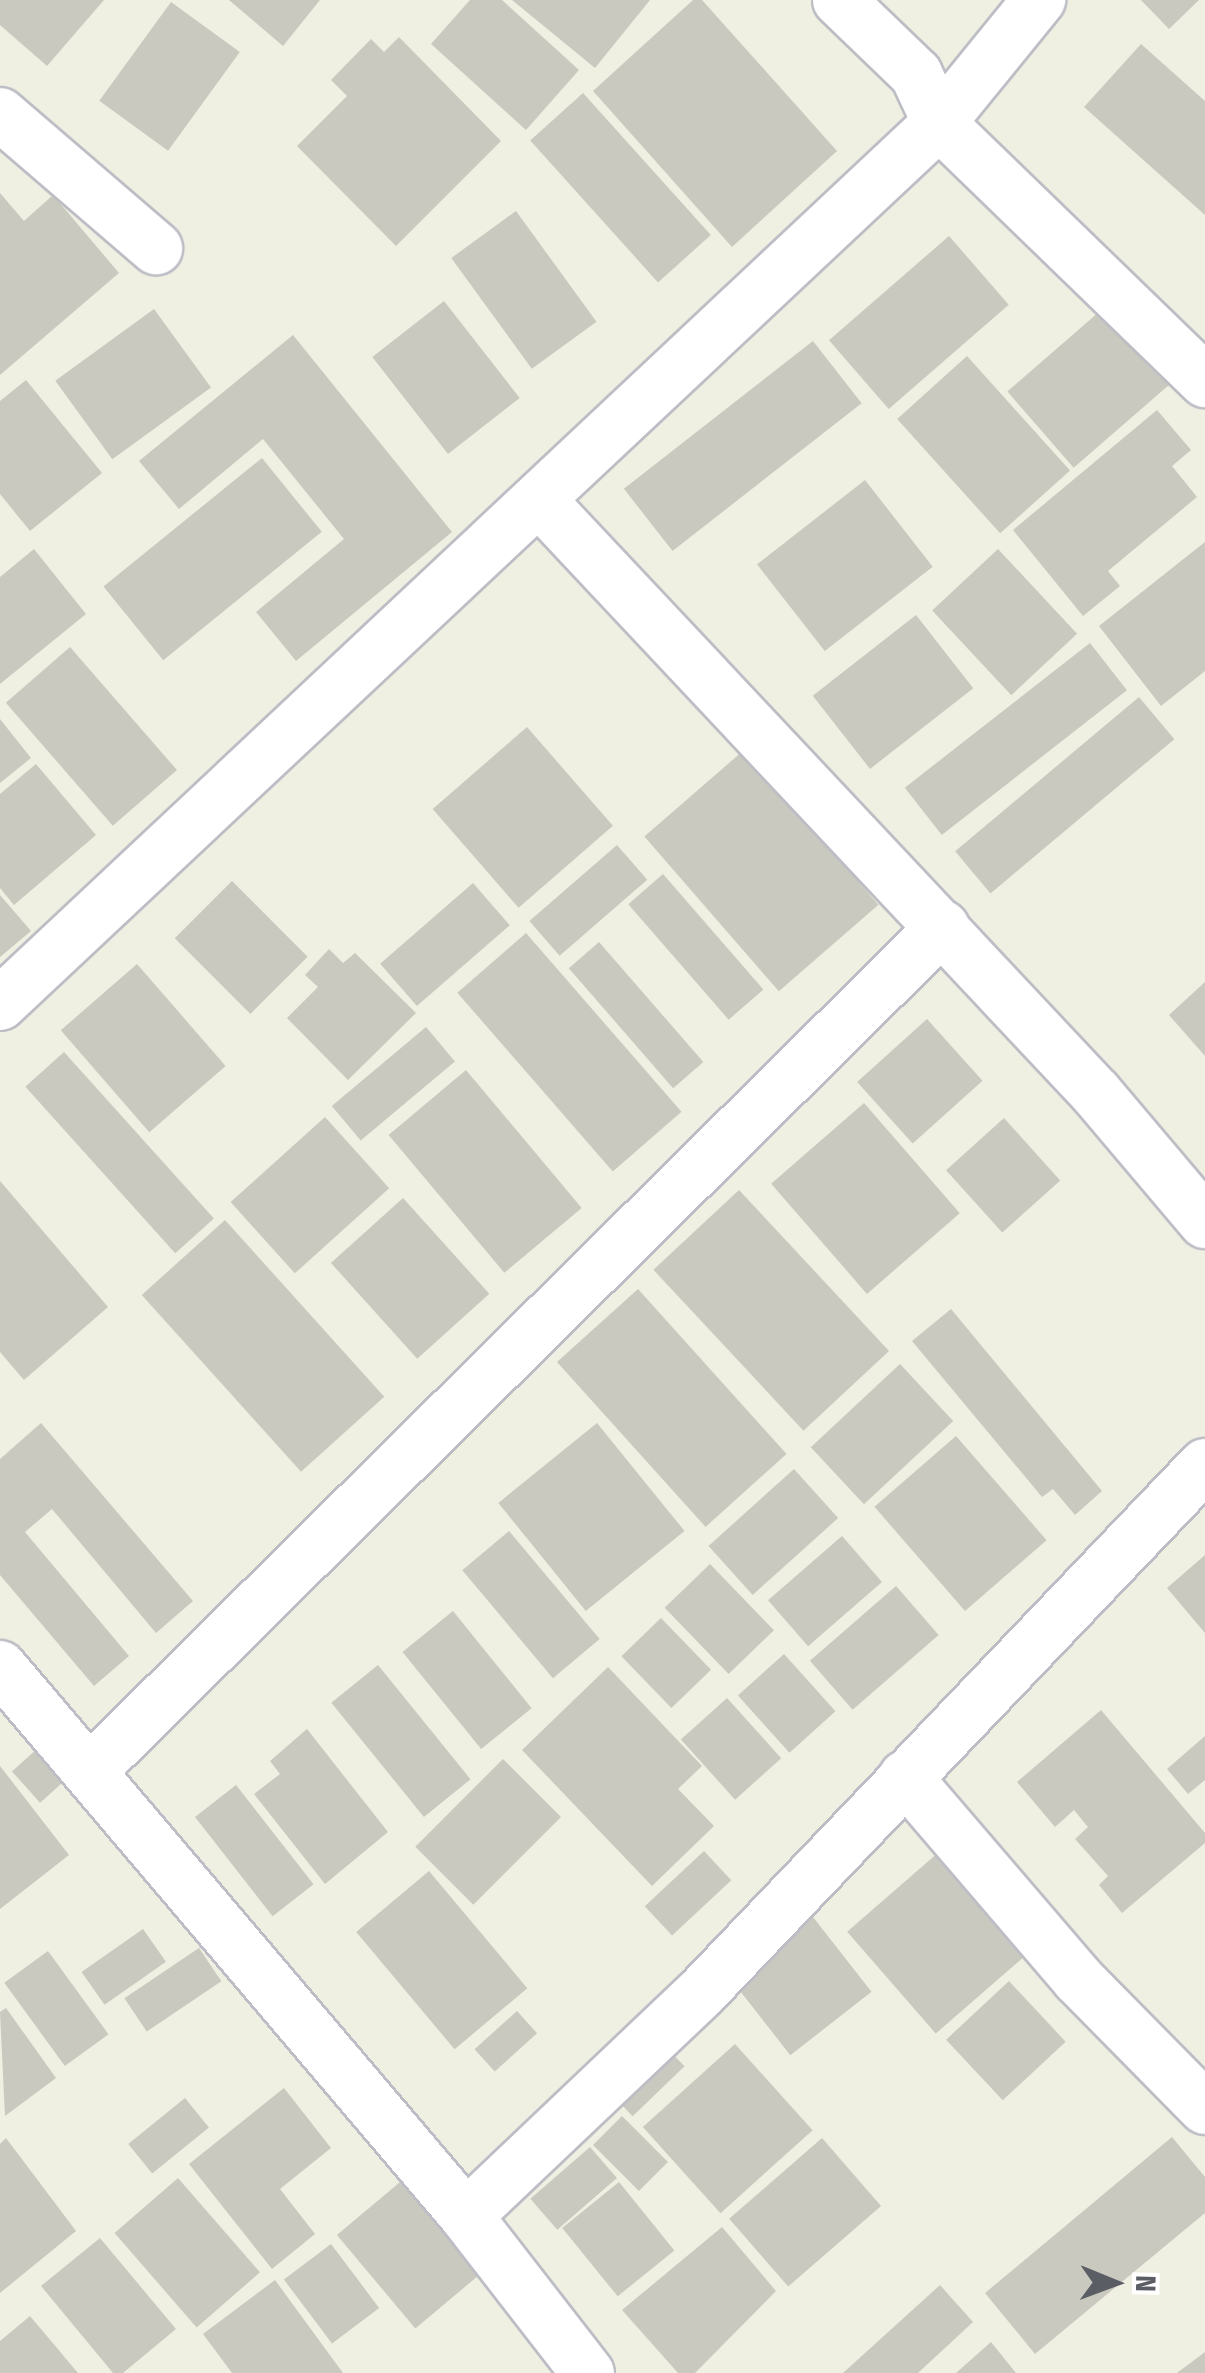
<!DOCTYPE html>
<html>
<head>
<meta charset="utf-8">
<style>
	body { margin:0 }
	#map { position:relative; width:1205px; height:2373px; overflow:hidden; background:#efefe2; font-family:"Fira Sans Condensed",sans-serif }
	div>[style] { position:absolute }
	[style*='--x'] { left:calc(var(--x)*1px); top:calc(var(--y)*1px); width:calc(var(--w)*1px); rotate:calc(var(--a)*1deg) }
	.building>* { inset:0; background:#cac9bf; transform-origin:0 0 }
	.roads { filter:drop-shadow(2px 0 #bdbec5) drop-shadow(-2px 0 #bdbec5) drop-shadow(0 2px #bdbec5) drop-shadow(0 -2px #bdbec5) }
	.minor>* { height:52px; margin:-26px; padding:0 26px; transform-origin:26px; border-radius:26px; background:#fff }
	span { translate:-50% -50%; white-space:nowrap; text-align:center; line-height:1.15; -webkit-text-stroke:10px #fff; paint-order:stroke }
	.north { position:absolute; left:1065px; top:2233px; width:100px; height:100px; -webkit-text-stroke:8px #fff; paint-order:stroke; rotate:91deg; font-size:28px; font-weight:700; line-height:40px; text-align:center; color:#5b5d64 }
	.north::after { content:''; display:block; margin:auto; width:35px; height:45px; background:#5b5d64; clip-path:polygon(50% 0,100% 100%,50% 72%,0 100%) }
</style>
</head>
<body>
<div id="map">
	<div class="building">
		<div style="clip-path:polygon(0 0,104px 0,47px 66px,0 25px)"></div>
		<div style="clip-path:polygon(229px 0,320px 0,283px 46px)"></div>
		<div style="clip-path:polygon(470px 0,502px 0,579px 70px,526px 130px,431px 44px)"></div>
		<div style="clip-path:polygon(512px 0,650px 0,595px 68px)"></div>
		<div style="clip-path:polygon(693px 0,702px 0,837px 151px,732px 247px,593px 91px)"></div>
		<div style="clip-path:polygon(1141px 0,1199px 0,1169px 29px)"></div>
		<div style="left:171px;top:2px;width:85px;height:122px;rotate:36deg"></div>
		<div style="clip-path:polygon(399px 37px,501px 141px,396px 246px,297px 146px,347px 96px,331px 80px,371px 39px,384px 52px)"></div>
		<div style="clip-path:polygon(1141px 44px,1205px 101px,1205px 215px,1084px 107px)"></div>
		<div style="left:583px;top:93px;width:191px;height:71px;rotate:48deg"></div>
		<div style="clip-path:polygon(0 193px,24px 221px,53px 195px,119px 273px,0 375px)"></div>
		<div style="left:516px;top:211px;width:137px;height:80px;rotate:54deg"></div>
		<div style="left:949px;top:236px;width:91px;height:159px;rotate:49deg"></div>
		<div style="left:444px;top:301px;width:123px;height:91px;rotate:52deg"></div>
		<div style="left:1107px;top:305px;width:101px;height:132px;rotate:49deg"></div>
		<div style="left:154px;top:309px;width:97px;height:122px;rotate:54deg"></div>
		<div style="clip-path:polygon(293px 335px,452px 532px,296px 661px,256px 612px,344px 539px,263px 439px,179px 509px,139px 461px)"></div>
		<div style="left:813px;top:341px;width:79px;height:240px;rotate:52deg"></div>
		<div style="left:967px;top:356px;width:154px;height:94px;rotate:48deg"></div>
		<div style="clip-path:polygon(26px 380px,102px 473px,30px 531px,0 494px,0 401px)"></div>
		<div style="clip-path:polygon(1157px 410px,1191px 450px,1172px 466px,1197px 497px,1108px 571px,1120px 586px,1083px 616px,1013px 530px)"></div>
		<div style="left:262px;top:458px;width:95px;height:204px;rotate:51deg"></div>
		<div style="left:865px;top:480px;width:110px;height:137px;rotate:52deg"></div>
		<div style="clip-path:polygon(1205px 542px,1205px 671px,1161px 706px,1099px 626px)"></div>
		<div style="clip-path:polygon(34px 549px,86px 614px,0 684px,0 577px)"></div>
		<div style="left:998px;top:549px;width:116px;height:90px;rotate:47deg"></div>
		<div style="left:916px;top:615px;width:93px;height:131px;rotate:52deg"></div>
		<div style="left:1090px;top:643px;width:60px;height:235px;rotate:52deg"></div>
		<div style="left:70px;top:647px;width:163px;height:85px;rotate:49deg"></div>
		<div style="left:1139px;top:697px;width:55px;height:240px;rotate:50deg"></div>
		<div style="clip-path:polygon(0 719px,31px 758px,0 783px)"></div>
		<div style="left:527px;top:727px;width:131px;height:125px;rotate:49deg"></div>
		<div style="left:744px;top:750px;width:205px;height:132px;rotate:49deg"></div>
		<div style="clip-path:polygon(36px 764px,96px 835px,14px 905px,0 888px,0 794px)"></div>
		<div style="left:617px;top:845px;width:46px;height:116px;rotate:49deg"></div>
		<div style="left:663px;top:874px;width:153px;height:46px;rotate:49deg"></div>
		<div style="left:232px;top:881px;width:107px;height:81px;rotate:45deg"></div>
		<div style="left:473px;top:883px;width:56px;height:123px;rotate:49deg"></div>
		<div style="clip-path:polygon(0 895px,31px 931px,0 957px)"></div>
		<div style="left:526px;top:933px;width:237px;height:91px;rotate:49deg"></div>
		<div style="left:599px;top:942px;width:159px;height:40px;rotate:49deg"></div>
		<div style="clip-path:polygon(329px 949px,343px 963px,355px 953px,416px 1013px,348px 1080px,287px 1018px,318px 987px,305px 975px)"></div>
		<div style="left:137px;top:964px;width:135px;height:101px;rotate:49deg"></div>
		<div style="clip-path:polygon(1205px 982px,1205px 1056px,1169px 1015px)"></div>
		<div style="left:927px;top:1019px;width:83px;height:94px;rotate:48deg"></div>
		<div style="left:426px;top:1027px;width:45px;height:123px;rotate:50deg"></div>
		<div style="left:64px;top:1052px;width:224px;height:52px;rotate:48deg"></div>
		<div style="left:466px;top:1070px;width:180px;height:101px;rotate:50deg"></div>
		<div style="left:864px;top:1103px;width:146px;height:123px;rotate:49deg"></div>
		<div style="left:325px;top:1117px;width:96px;height:127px;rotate:48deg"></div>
		<div style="left:1004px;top:1118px;width:84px;height:78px;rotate:48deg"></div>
		<div style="clip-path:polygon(0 1181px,108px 1307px,24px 1380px,0 1352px)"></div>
		<div style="left:739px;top:1190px;width:220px;height:117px;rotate:47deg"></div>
		<div style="left:403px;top:1198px;width:129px;height:97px;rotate:48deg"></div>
		<div style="left:225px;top:1220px;width:238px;height:112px;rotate:48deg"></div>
		<div style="left:638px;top:1289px;width:222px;height:109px;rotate:48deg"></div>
		<div style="clip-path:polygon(951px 1309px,1102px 1491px,1075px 1515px,1053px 1489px,1042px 1497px,912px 1341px)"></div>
		<div style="left:900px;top:1364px;width:78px;height:122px;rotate:47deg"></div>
		<div style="clip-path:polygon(41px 1423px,193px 1601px,156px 1633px,52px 1509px,25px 1532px,129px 1656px,94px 1686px,0 1575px,0 1459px)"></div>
		<div style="left:597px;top:1423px;width:139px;height:127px;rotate:51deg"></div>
		<div style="left:956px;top:1436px;width:138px;height:108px;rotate:49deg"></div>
		<div style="left:794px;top:1469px;width:66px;height:115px;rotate:48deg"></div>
		<div style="left:509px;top:1531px;width:141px;height:61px;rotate:50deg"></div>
		<div style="left:842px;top:1536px;width:61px;height:98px;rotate:49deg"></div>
		<div style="clip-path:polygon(1205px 1555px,1205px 1633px,1167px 1588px)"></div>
		<div style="left:710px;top:1564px;width:92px;height:63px;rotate:46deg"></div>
		<div style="left:896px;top:1586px;width:65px;height:114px;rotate:49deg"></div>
		<div style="left:453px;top:1611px;width:125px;height:65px;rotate:51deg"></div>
		<div style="left:661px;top:1618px;width:72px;height:55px;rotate:46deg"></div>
		<div style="left:784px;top:1654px;width:77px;height:62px;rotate:48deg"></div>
		<div style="left:378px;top:1665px;width:147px;height:60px;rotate:51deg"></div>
		<div style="clip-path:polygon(608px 1667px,702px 1766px,678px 1789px,714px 1826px,652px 1886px,522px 1750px)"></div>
		<div style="left:727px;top:1698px;width:81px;height:62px;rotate:48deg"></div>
		<div style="clip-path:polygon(1101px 1710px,1205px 1833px,1205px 1843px,1122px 1913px,1099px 1885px,1108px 1876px,1075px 1839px,1088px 1827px,1074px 1810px,1055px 1827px,1017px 1782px)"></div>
		<div style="clip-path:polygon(307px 1729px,388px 1832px,325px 1884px,254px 1794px,280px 1774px,270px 1761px)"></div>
		<div style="clip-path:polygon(1205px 1736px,1205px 1780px,1188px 1794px,1167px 1769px)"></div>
		<div style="left:38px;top:1748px;width:42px;height:35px;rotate:48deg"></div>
		<div style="left:503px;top:1759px;width:82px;height:124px;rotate:45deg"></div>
		<div style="clip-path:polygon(0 1766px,69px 1855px,0 1909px)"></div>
		<div style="left:236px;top:1785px;width:126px;height:52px;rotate:52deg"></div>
		<div style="left:704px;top:1851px;width:40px;height:81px;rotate:47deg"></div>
		<div style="left:940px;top:1851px;width:135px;height:123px;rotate:49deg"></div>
		<div style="left:429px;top:1871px;width:153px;height:95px;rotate:50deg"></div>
		<div style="left:813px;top:1917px;width:95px;height:103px;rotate:52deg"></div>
		<div style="left:143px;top:1929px;width:40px;height:75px;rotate:55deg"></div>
		<div style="left:199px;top:1948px;width:40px;height:90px;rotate:56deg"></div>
		<div style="left:48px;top:1951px;width:103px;height:54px;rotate:54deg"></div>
		<div style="left:1009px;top:1981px;width:83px;height:86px;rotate:47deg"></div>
		<div style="clip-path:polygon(6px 2008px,56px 2078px,5px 2116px,0 2012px)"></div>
		<div style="left:517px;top:2011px;width:30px;height:57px;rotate:48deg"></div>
		<div style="left:735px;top:2044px;width:116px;height:124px;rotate:48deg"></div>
		<div style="left:665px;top:2046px;width:28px;height:72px;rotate:46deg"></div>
		<div style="clip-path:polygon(284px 2088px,331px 2148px,280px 2189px,315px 2234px,272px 2269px,189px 2164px)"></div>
		<div style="left:185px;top:2098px;width:38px;height:73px;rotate:51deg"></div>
		<div style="left:622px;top:2116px;width:65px;height:41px;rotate:45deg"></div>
		<div style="clip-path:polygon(1172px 2137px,1205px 2177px,1205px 2213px,1035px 2354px,985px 2293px)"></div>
		<div style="clip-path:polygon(6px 2138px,76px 2231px,0 2293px,0 2144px)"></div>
		<div style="left:822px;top:2138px;width:90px;height:123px;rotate:49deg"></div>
		<div style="left:590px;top:2147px;width:41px;height:79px;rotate:49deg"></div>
		<div style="left:412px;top:2172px;width:122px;height:98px;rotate:50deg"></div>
		<div style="left:178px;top:2178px;width:125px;height:84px;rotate:49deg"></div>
		<div style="left:619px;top:2182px;width:88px;height:73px;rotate:51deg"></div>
		<div style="clip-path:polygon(722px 2227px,776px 2291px,695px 2373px,678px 2373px,622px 2310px)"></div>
		<div style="clip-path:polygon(100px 2238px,176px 2329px,123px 2373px,113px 2373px,41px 2286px)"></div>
		<div style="left:331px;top:2244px;width:80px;height:59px;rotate:53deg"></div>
		<div style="clip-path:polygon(275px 2280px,343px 2373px,232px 2373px,203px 2334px)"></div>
		<div style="clip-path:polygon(940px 2285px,973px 2322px,918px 2373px,843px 2373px)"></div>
		<div style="clip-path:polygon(30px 2316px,78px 2373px,0 2373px,0 2341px)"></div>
		<div style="clip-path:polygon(991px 2342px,1016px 2373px,956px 2373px)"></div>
		<div style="clip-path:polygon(1205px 2352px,1205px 2373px,1177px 2373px)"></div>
	</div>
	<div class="roads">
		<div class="minor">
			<div style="--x:839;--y:0;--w:107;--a:43.9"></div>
			<div style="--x:916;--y:74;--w:54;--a:64.9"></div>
			<div style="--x:939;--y:123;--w:371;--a:44.1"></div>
			<div style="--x:0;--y:114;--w:206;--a:40.7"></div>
			<div style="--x:541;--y:502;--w:811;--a:46.8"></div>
			<div style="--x:1096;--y:1093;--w:169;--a:49.8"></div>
			<div style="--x:0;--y:1004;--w:1288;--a:-43.17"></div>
			<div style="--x:939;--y:123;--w:159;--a:-50.9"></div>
			<div style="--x:0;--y:1667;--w:720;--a:49.67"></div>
			<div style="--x:466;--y:2216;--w:199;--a:52.2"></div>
			<div style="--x:90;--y:1771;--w:1200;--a:-44.7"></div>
			<div style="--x:905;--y:1777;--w:266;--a:49.4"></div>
			<div style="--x:1078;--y:1979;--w:181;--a:45.4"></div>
			<div style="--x:466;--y:2216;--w:324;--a:-43.5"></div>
			<div style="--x:701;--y:1993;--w:730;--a:-46.33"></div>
		</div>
	</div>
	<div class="north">N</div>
</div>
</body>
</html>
